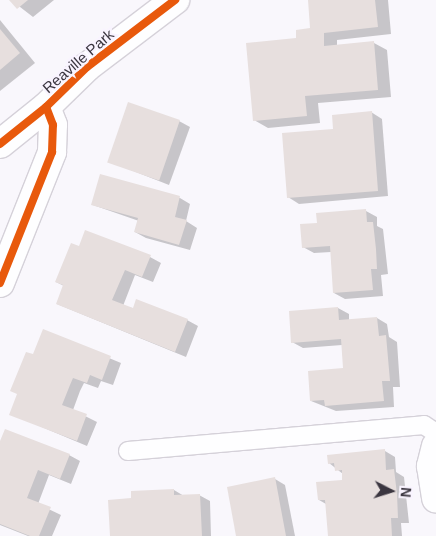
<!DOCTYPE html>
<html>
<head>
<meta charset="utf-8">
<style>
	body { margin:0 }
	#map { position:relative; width:436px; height:536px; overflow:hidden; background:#f9f7fc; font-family:Arial,sans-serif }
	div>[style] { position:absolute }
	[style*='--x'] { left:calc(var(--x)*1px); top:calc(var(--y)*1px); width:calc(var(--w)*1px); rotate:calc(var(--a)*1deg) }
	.shadow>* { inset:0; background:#0003 }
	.building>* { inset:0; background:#e7dfde; transform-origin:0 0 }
	.roads { filter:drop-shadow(1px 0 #d5d1d9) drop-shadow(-1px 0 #d5d1d9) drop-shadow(0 1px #d5d1d9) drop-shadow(0 -1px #d5d1d9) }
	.lane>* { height:18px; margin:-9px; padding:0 9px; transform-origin:9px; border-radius:9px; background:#fefeff }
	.street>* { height:28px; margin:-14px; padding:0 14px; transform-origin:14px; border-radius:14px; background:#fefeff }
	.cycleway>* { height:8px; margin:-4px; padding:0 4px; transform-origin:4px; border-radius:4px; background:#e8590c }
	span { translate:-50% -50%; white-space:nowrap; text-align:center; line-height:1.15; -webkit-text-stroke:4.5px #f9f4ff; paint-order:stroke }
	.street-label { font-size:15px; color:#3b3640 }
	.north { position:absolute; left:366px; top:466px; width:50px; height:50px; -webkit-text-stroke:4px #f9f4ff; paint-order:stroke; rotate:95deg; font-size:14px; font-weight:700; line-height:20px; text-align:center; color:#3b3640 }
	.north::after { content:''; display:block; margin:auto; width:18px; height:22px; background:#3b3640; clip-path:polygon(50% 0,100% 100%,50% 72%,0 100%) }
</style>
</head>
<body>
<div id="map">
	<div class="shadow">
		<div style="clip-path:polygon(11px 0,54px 0,33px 17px)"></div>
		<div style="clip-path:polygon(309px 0,388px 0,391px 34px,337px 40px,337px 46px,374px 43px,387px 50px,391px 97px,318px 103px,320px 123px,268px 128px,254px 120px,298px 40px,312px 29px)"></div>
		<div style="clip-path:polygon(0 20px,35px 63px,0 91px)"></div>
		<div style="clip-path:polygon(371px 112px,382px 119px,388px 196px,299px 204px,288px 197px,335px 130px)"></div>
		<div style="clip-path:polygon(179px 121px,190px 127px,169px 185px,108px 161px)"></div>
		<div style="clip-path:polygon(101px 175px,180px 198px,190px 204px,186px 221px,197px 228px,190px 250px,146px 238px,135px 232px,139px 221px,93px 205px)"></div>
		<div style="clip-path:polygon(366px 211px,377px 217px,377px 226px,383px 229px,388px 274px,381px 275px,383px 296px,345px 299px,334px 293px,331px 252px,314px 253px,303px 247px,319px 224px)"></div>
		<div style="clip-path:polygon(80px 247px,150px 257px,161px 263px,153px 282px,135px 275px,123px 306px,187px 320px,198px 326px,186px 357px,57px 304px,64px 286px,56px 282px)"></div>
		<div style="clip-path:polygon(338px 308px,349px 314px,349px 321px,377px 318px,387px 324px,389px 337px,397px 342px,400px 387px,393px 387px,394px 407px,336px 411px,311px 401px,344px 369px,342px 345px,303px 348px,292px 342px,290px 312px)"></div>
		<div style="clip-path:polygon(44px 331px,121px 363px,113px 385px,101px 381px,98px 388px,84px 383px,80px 391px,73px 410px,97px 422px,87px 446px,11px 414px)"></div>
		<div style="clip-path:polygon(0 444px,69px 455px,80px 461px,71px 484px,49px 475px,38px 504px,61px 515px,52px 536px,28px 536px,0 525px)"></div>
		<div style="clip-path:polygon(385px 451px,395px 457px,396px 472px,404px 477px,409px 523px,401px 523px,402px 536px,329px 536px,326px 504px,319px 500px,343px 481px,343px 474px,329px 463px)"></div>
		<div style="clip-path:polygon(275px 479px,285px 485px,295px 536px,237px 536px)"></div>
		<div style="clip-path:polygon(174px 490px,184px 496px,199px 495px,210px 501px,211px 536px,111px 536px,132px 499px)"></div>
	</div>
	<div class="building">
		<div style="clip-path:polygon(9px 0,28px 0,17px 9px)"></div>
		<div style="clip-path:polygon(308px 0,375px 0,378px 27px,324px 33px,324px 46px,374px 41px,378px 90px,305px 96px,307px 116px,253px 121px,246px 43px,296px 38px,296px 30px,310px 28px)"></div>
		<div style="clip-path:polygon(0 29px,20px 53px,0 70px)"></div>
		<div style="left:128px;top:102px;width:55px;height:64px;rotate:19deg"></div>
		<div style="clip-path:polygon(372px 111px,378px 191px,287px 198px,282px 133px,333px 129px,332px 115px)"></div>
		<div style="clip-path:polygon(100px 174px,180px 196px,175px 217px,187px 220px,179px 245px,134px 232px,138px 218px,91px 205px)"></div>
		<div style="clip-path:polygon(366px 209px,367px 222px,373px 222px,376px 249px,377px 269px,371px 269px,373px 290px,333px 293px,330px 246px,302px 248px,300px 224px,317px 223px,316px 213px)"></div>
		<div style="clip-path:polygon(85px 230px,151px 255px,142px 277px,125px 270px,112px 300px,133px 308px,136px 299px,188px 319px,175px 352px,56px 304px,63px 285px,55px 282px,71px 243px,79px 246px)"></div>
		<div style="clip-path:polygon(338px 307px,339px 320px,377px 317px,379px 336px,386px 335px,390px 381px,382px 381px,384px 401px,325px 406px,324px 400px,310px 401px,308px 371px,343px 368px,341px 339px,291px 343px,289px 311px)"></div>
		<div style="clip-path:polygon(43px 329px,111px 356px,102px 380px,90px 375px,87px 383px,73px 378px,70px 385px,62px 405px,87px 414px,77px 441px,9px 415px,17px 394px,10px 391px,26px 352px,33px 354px)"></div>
		<div style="clip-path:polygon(5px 429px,70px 454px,60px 479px,38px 470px,27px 498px,51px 507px,39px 536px,30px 536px,0 524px,0 441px)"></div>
		<div style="clip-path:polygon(385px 449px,386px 470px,394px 469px,397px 494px,398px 518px,391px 518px,392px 536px,328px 536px,325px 500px,318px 500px,316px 482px,342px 480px,342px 470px,335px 471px,334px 463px,328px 464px,327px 455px)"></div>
		<div style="clip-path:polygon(275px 477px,286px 536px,236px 536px,227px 487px)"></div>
		<div style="clip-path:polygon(174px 489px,174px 495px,200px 494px,202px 536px,110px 536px,108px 500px,131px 498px,131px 491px)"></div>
	</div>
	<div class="roads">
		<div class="lane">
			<div style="--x:128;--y:451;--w:297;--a:-5"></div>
			<div style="--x:424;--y:425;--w:14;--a:34"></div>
		</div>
		<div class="street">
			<div style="--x:0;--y:144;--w:59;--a:-38.8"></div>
			<div style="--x:46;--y:107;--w:57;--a:-44.3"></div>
			<div style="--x:87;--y:67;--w:111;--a:-37.3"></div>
			<div style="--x:0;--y:283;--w:141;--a:-68.3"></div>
			<div style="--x:52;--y:152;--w:27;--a:-88"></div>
			<div style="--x:53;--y:125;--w:19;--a:-111"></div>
			<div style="--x:436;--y:446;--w:21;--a:104"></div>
			<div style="--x:431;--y:466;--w:33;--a:81"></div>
		</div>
	</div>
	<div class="cycleway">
		<div style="--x:0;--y:144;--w:59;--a:-38.8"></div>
		<div style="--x:46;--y:107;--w:57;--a:-44.3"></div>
		<div style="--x:87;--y:67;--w:111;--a:-37.3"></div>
		<div style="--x:0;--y:283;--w:141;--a:-68.3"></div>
		<div style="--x:52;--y:152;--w:27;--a:-88"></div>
		<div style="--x:53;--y:125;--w:19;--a:-111"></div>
	</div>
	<div class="street-label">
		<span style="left:78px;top:61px;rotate:-41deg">Reaville Park</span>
	</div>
	<div class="north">N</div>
</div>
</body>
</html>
